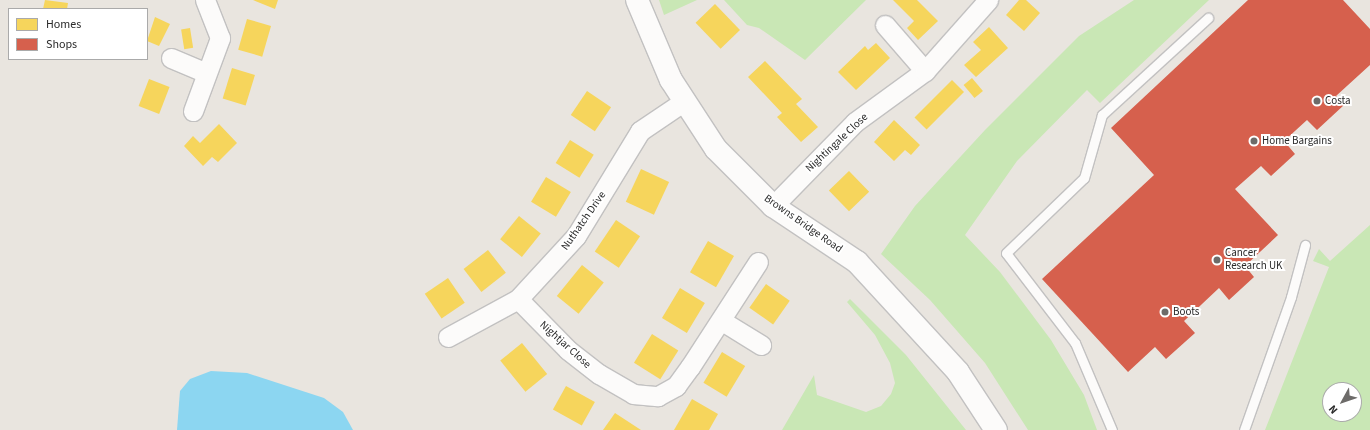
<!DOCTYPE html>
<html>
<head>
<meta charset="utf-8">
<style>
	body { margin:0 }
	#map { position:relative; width:1370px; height:430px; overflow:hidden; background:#e9e5df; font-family:"Source Sans 3",sans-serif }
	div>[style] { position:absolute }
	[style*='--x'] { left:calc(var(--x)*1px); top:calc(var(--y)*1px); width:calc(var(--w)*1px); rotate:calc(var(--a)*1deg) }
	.green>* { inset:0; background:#c9e7b5 }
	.water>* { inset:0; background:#8cd6f1 }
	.homes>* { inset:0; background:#f6d55c; transform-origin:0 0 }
	.shops>* { inset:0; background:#d6604d }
	.roads { filter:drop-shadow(1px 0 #c2c1c1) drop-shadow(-1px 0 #c2c1c1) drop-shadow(0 1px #c2c1c1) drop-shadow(0 -1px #c2c1c1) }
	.lane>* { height:9px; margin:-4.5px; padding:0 4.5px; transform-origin:4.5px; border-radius:4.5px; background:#fcfbfa }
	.street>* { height:19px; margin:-9.5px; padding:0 9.5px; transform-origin:9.5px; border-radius:9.5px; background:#fcfbfa }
	.secondary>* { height:22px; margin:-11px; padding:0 11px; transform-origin:11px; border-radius:11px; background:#fcfbfa }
	.dots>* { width:11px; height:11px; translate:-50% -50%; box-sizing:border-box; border:2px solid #fff; border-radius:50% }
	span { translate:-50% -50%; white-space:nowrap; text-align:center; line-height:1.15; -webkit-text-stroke:4px #fff; paint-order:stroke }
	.poi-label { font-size:11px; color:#2a2a2a }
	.left { translate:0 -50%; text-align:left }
	.street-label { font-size:11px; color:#2a2a2a }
	.legend { position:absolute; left:8px; top:8px; width:140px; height:52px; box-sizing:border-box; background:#fff; border:1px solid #aaa; margin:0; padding:5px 7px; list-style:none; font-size:12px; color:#2a2a2a }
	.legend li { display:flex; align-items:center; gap:8px; height:20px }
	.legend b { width:20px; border:1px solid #aaa }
	.north { position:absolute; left:1322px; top:382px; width:40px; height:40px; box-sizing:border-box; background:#fff; border:1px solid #aaa; border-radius:50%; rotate:230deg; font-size:11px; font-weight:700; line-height:16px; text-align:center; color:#2a2a2a }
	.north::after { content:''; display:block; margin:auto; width:14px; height:18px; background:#6d6b69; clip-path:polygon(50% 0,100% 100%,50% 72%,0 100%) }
</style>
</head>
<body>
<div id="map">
	<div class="green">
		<div style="clip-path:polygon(659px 0,697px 0,664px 15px)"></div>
		<div style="clip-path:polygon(724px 0,866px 0,805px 60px,759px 28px,747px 25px)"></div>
		<div style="clip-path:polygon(1134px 0,1209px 0,1100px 103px,1087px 90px,1017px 161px,965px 235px,1000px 272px,1051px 340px,1084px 395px,1097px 430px,1028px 430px,985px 363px,930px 300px,881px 254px,915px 206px,985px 130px,1079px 36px)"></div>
		<div style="clip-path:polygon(evenodd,1370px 225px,1370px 430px,1265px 430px,1329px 267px,1313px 261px,1319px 249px,1330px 261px,1370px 225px,1330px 390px,1354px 390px,1354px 414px,1330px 414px,1330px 390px)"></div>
		<div style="clip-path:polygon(850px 299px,906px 355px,966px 430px,782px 430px,814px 375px,817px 395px,866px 412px,881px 406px,891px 394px,895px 383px,890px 363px,875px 335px,847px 302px)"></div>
	</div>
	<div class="water">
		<div style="clip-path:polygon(211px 371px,247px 373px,324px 398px,343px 412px,353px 430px,177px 430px,180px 391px,190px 379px)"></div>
	</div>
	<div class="homes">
		<div style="clip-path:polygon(45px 0,68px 3px,67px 9px,43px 9px)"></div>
		<div style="clip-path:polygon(253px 0,278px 0,275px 9px)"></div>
		<div style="clip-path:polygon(893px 0,917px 0,938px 21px,918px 40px,907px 28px,914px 21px)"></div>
		<div style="clip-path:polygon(1019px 0,1026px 0,1040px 13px,1024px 31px,1006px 15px)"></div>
		<div style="left:715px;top:4px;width:36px;height:27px;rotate:46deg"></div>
		<div style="clip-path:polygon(155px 17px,170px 24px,159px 46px,147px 41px)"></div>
		<div style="left:247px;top:19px;width:25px;height:32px;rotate:16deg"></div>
		<div style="clip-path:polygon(989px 27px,1008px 48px,976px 77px,964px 65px,981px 50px,973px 42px)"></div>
		<div style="left:190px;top:28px;width:20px;height:9px;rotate:81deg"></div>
		<div style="clip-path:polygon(876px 43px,890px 58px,856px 90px,838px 72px,865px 46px,868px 50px)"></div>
		<div style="clip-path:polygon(765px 61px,802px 99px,796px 104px,818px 127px,801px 142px,777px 117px,782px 113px,748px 77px)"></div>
		<div style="left:232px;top:68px;width:24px;height:32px;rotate:17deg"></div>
		<div style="left:972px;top:78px;width:17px;height:11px;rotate:50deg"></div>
		<div style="left:149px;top:79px;width:22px;height:29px;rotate:21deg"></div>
		<div style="left:952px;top:80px;width:17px;height:53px;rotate:45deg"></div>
		<div style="left:587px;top:91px;width:29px;height:29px;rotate:34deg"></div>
		<div style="clip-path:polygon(894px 120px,920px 145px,911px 155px,905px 150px,894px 161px,874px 142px)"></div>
		<div style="clip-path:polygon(219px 124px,237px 143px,218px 162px,212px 157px,203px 166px,184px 146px,193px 136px,200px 143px)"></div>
		<div style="left:570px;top:140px;width:28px;height:27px;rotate:32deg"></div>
		<div style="left:641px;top:169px;width:31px;height:36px;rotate:25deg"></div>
		<div style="left:849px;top:171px;width:29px;height:28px;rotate:46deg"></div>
		<div style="left:546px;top:177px;width:29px;height:29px;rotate:31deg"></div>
		<div style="left:519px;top:216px;width:28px;height:30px;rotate:39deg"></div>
		<div style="left:616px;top:220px;width:29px;height:38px;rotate:34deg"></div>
		<div style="left:708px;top:241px;width:30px;height:36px;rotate:30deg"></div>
		<div style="left:488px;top:250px;width:29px;height:31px;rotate:52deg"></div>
		<div style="left:582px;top:265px;width:28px;height:40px;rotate:39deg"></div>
		<div style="left:448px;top:278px;width:30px;height:28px;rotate:56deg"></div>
		<div style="left:766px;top:284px;width:29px;height:29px;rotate:35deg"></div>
		<div style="left:680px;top:288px;width:29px;height:35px;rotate:31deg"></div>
		<div style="left:652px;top:334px;width:31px;height:34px;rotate:32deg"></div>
		<div style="left:522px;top:343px;width:40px;height:28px;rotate:51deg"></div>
		<div style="left:722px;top:352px;width:27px;height:36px;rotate:31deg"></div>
		<div style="left:566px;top:386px;width:33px;height:27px;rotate:29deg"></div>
		<div style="clip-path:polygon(692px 399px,718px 414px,709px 430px,674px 430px)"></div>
		<div style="clip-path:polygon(615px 413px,641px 430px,603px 430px)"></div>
	</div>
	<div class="shops">
		<div style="clip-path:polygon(1248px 0,1343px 0,1370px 29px,1370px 65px,1336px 96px,1344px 105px,1317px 130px,1307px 120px,1284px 141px,1295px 154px,1271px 176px,1261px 166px,1235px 189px,1278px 235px,1245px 266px,1254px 277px,1229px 300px,1219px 288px,1184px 321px,1195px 333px,1166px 359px,1155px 347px,1128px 372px,1042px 279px,1154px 175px,1111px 128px)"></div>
	</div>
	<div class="roads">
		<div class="lane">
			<div style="--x:1112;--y:430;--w:95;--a:-113"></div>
			<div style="--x:1075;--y:343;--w:113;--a:-127.5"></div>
			<div style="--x:1006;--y:253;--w:108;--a:-43.9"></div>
			<div style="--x:1084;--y:178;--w:66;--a:-74.1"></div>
			<div style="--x:1102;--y:115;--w:144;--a:-42.5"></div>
			<div style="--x:1244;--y:430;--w:141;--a:-70.5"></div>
			<div style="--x:1291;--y:297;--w:54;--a:-74.9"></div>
		</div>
		<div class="street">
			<div style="--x:885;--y:25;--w:61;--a:49"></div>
			<div style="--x:171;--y:58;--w:38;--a:23"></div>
			<div style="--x:193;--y:111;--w:78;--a:-69.7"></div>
			<div style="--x:220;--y:38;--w:41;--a:-111.5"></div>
			<div style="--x:773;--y:206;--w:117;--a:-45.7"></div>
			<div style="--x:855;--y:122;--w:87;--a:-36.1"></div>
			<div style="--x:925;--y:71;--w:95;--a:-48.4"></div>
			<div style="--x:518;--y:299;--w:71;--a:45.6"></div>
			<div style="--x:568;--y:350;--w:39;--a:38"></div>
			<div style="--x:599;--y:374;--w:39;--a:30"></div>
			<div style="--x:633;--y:394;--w:25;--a:5"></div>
			<div style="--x:658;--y:396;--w:21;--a:-29"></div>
			<div style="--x:676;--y:386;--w:24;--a:-54"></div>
			<div style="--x:690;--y:367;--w:125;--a:-57.1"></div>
			<div style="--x:722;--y:321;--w:46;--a:31.6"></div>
			<div style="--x:448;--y:337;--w:80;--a:-28.5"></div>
			<div style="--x:518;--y:299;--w:86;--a:-47.4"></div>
			<div style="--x:576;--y:236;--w:123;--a:-58.6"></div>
			<div style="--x:640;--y:131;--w:52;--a:-34"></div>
		</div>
		<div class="secondary">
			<div style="--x:637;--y:0;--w:87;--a:67"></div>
			<div style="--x:671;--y:80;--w:82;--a:56.9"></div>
			<div style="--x:716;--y:149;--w:81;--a:45"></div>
			<div style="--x:773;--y:206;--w:101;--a:33.7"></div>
			<div style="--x:857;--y:262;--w:149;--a:47.4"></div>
			<div style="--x:958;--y:372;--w:69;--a:56.8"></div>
		</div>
	</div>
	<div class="dots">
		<div style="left:1317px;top:101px;background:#6d6b69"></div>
		<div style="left:1254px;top:141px;background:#6d6b69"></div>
		<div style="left:1217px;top:260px;background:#6d6b69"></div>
		<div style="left:1165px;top:312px;background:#6d6b69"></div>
	</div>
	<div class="poi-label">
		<span class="left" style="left:1325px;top:101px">Costa</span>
		<span class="left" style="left:1262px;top:141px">Home Bargains</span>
		<span class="left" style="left:1225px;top:260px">Cancer<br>Research UK</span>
		<span class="left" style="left:1173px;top:312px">Boots</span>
	</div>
	<div class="street-label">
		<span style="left:837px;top:143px;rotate:-43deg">Nightingale Close</span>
		<span style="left:584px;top:221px;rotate:-55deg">Nuthatch Drive</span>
		<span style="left:803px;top:224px;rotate:35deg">Browns Bridge Road</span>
		<span style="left:565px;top:345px;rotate:42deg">Nightjar Close</span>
	</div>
	<ul class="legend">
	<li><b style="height:11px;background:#f6d55c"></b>Homes</li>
	<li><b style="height:11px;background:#d6604d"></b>Shops</li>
	</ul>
	<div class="north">N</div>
</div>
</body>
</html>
